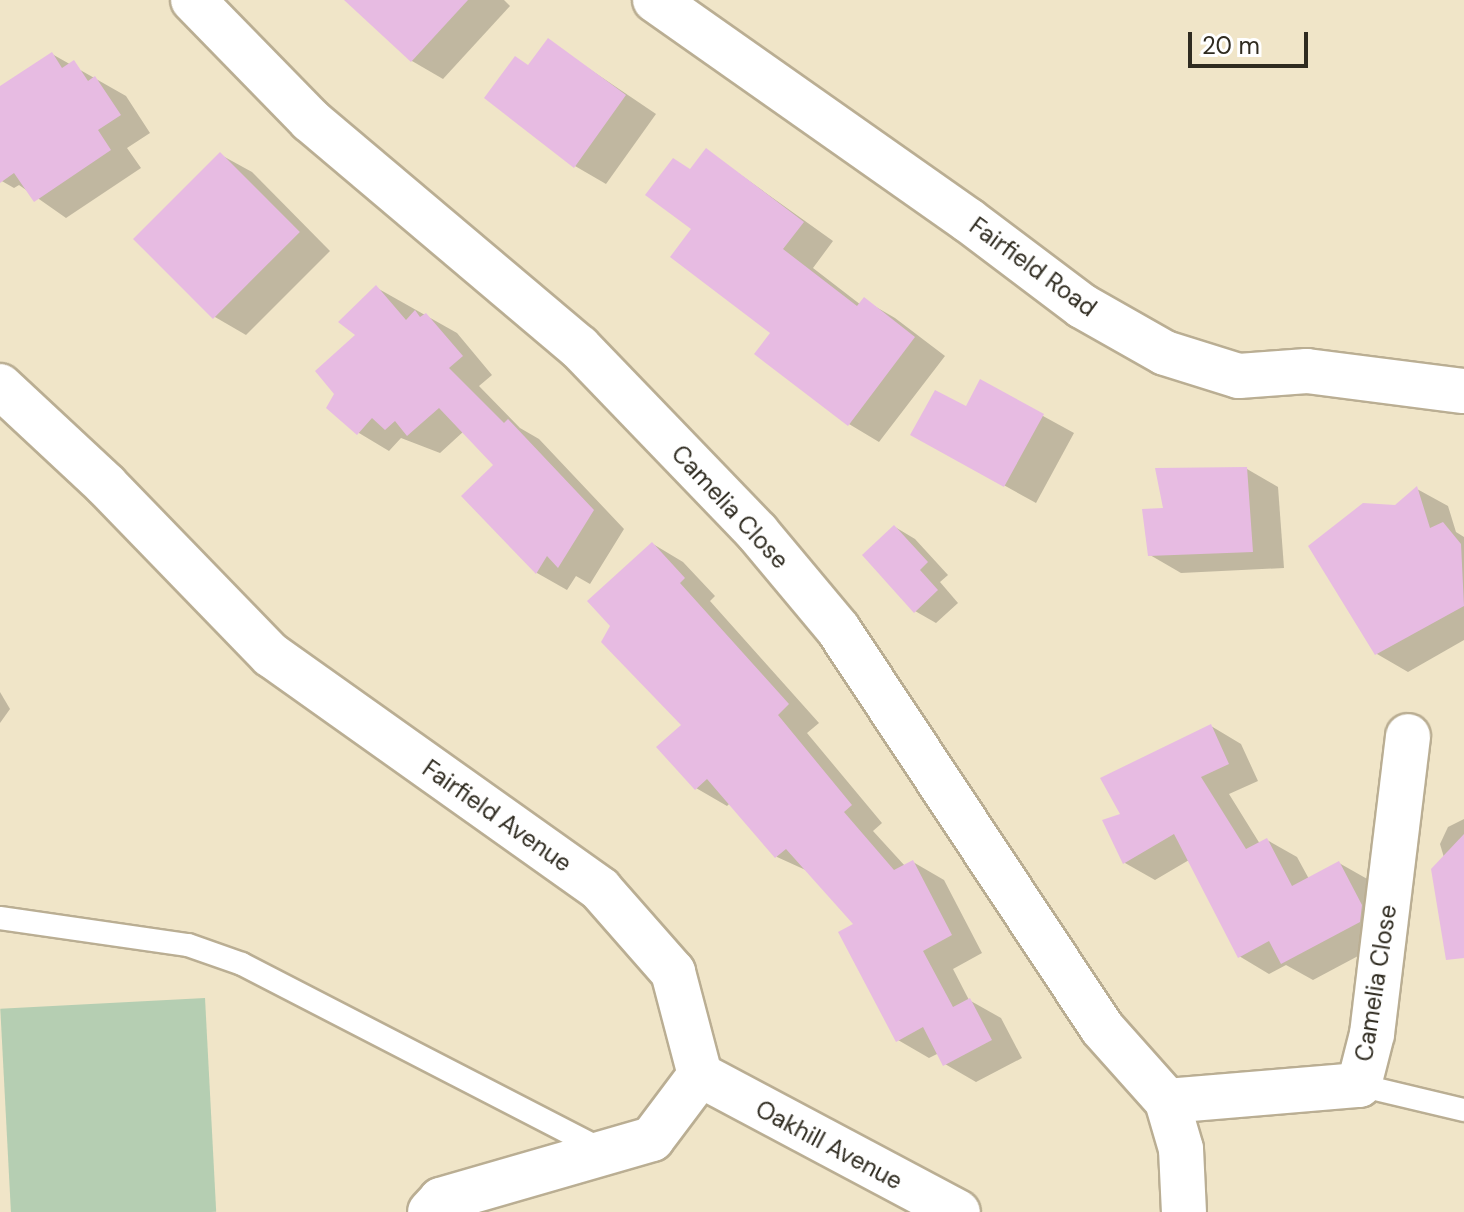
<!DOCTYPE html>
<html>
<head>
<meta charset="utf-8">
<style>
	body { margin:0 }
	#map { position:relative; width:1464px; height:1212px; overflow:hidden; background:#f0e5c8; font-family:"DM Sans",sans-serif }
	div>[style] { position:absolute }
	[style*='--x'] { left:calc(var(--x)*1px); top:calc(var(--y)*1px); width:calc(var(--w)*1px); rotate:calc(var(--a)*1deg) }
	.green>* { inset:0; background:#b5ceb2; transform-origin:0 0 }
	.shadow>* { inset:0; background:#0003 }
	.building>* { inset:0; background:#e7bbe2; transform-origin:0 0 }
	.roads { filter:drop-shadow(2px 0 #baae93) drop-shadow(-2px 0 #baae93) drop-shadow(0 2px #baae93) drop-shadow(0 -2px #baae93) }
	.lane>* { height:22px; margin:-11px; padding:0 11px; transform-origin:11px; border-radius:11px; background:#fff }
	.street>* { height:44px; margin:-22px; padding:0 22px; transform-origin:22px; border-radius:22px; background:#fff }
	.secondary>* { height:44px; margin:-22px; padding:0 22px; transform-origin:22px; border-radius:22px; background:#fff }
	span { translate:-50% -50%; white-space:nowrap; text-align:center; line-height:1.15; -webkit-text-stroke:6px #fff; paint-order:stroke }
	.street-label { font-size:24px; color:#2f2b20 }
	.scale { position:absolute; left:1188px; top:32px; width:120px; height:36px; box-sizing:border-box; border:4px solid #2f2b20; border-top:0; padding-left:10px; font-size:24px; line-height:28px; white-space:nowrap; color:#2f2b20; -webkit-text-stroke:6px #fff; paint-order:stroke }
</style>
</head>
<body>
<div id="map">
	<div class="green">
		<div style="left:205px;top:998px;width:214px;height:205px;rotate:87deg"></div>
	</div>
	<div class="shadow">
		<div style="clip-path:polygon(363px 0,504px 0,510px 6px,443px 79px,412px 61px)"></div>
		<div style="clip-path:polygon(548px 41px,656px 114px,606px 184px,575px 166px,529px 67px)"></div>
		<div style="clip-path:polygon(52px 54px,126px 96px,150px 133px,127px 148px,141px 168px,66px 218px,19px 185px,14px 188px,0 180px,0 89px)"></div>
		<div style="clip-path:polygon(706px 150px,833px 241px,813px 268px,861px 305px,864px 300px,895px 318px,945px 356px,879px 442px,849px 424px,694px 229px,692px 170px)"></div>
		<div style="clip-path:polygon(221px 155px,252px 172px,330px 251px,246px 335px,215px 317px)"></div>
		<div style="clip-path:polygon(377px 288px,457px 333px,492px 375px,479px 386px,520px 428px,539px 439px,624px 529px,590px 584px,576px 576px,567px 590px,537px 573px,464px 496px,496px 466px,464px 431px,440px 453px,401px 438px,389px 451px,359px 433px,358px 334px)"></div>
		<div style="clip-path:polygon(966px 409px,1043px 416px,1074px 433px,1036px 503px,944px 452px)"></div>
		<div style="clip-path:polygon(1247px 469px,1278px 487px,1284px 568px,1181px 573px,1150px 555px,1166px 510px)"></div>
		<div style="clip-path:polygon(1417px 489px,1448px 506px,1456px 532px,1464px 537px,1464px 640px,1408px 672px,1377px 654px,1396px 507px)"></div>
		<div style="clip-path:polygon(895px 527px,915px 539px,948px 575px,940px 582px,958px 603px,936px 623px,915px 611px)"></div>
		<div style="clip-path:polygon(653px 544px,683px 562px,715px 596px,710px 601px,819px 723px,807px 733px,882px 823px,873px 831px,905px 866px,913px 862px,944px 880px,982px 953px,953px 969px,969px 1000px,1001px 1018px,1022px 1058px,976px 1082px,945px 1064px,939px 1053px,929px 1058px,898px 1040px,857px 925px,810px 872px,777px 857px,730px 803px,727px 806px,696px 788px)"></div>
		<div style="clip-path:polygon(0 692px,10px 709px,0 723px)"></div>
		<div style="clip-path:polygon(1211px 726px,1241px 744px,1258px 781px,1229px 794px,1260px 844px,1267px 840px,1297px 857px,1309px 879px,1339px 863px,1369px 880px,1390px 939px,1313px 980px,1286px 965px,1269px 974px,1239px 956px,1189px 860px,1155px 880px,1125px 863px,1105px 821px,1122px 815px)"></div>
		<div style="clip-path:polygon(1464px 819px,1464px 925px,1440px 844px,1448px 827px)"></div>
	</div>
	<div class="building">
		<div style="clip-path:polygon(344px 0,468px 0,411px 62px)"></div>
		<div style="clip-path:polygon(548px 38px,626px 95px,574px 168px,484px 98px,515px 56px,528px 65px)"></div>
		<div style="clip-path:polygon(52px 52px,62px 68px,74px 60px,88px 81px,95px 76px,121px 115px,98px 130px,111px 150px,34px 202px,14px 173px,0 183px,0 86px)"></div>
		<div style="clip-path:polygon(706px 148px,804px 222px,783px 249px,857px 306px,864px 297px,915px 337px,848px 426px,754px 354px,770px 333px,670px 257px,691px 229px,645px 195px,673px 158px,690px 169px)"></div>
		<div style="left:220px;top:152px;width:113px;height:123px;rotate:45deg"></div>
		<div style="clip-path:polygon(376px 285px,406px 320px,415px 310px,420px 317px,426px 313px,463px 356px,449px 368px,504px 423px,508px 419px,594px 510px,558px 568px,547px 556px,536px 574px,461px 496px,493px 465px,439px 408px,407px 436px,395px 421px,385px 430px,372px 418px,357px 435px,326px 408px,334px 394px,315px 371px,355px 335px,338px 322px)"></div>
		<div style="clip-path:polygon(980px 379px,1044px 414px,1004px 487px,910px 435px,935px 390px,966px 406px)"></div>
		<div style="clip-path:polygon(1247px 467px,1253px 552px,1148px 556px,1142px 509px,1163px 508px,1155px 468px)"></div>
		<div style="clip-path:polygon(1417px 486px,1430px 528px,1443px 522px,1461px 544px,1464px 606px,1375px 655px,1308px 546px,1363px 503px,1395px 505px)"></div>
		<div style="clip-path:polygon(894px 525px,928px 562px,920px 570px,938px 590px,914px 613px,862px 555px)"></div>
		<div style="clip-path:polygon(652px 542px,685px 578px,680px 583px,789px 704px,778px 715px,852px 805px,844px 812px,894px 870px,913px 860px,952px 935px,923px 951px,953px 1007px,970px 998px,992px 1040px,943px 1066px,923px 1027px,896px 1042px,838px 932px,853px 924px,786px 849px,775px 858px,707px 779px,695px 790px,656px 747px,681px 725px,601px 642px,610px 626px,587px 601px)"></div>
		<div style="clip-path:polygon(1211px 724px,1229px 764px,1201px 777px,1246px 849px,1267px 838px,1292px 886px,1339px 861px,1362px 905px,1360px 922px,1281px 964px,1269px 941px,1238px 958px,1174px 834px,1123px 864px,1102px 820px,1120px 814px,1100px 778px)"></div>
		<div style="clip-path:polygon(1464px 834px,1464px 958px,1446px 960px,1431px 869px)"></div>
	</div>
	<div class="roads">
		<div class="lane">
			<div style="--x:0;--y:918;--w:190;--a:8.2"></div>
			<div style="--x:188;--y:945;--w:57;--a:19.4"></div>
			<div style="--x:242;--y:964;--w:406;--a:27.3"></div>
			<div style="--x:1359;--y:1085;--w:108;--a:13.4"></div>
		</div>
		<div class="street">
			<div style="--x:193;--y:0;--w:168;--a:45.7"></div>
			<div style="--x:310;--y:120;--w:352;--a:40.2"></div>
			<div style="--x:579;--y:347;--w:257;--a:46.1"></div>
			<div style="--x:757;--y:532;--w:126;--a:50.1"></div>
			<div style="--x:838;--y:629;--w:478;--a:56.5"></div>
			<div style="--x:1102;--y:1028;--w:98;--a:48.3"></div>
			<div style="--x:1167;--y:1101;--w:50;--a:73.7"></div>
			<div style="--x:1181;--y:1149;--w:63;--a:87.3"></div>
			<div style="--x:655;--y:0;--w:383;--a:35.1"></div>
			<div style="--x:968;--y:220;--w:143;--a:37"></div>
			<div style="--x:1082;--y:306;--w:95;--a:29.5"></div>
			<div style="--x:1165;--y:353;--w:77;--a:17.3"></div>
			<div style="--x:1239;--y:376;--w:68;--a:-4.2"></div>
			<div style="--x:1307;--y:371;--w:158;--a:7.3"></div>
			<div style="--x:700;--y:1075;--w:292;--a:28"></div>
			<div style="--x:1167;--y:1101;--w:193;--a:-4.8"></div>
			<div style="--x:1359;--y:1085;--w:53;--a:-75.7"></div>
			<div style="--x:1372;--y:1034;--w:300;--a:-83.1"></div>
		</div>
		<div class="secondary">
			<div style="--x:0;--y:386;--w:145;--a:43"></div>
			<div style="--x:106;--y:485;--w:237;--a:45.9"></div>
			<div style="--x:271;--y:655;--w:404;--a:35.4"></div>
			<div style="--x:600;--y:889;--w:111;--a:48.7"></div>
			<div style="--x:673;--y:972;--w:106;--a:75.3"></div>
			<div style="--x:700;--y:1075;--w:80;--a:126.9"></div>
			<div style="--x:652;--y:1139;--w:220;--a:163.9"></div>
			<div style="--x:441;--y:1200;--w:16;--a:133"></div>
		</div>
	</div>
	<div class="street-label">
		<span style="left:1033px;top:267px;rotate:36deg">Fairfield Road</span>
		<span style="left:730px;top:507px;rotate:47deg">Camelia Close</span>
		<span style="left:497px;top:816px;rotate:35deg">Fairfield Avenue</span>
		<span style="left:1376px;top:983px;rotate:-81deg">Camelia Close</span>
		<span style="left:829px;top:1145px;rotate:28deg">Oakhill Avenue</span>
	</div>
	<div class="scale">20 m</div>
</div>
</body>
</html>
